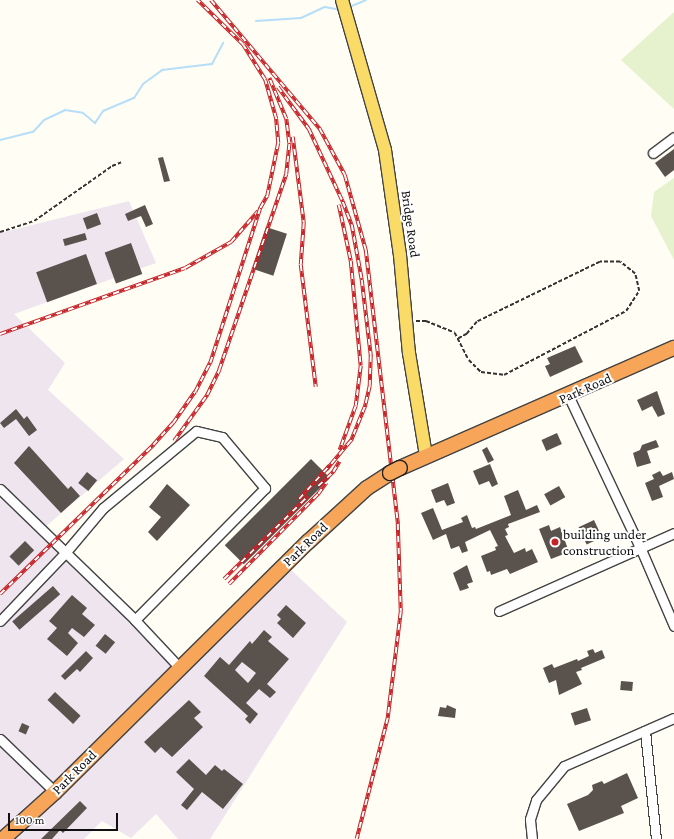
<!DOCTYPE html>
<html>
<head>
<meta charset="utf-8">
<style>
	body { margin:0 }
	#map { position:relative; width:674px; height:839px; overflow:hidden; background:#fffdf4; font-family:"Crimson Pro",serif }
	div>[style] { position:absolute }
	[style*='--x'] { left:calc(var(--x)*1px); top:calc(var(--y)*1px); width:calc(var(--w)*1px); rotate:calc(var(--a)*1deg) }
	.industrial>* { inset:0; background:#eee5ef }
	.pitch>* { inset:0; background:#e5f2cd }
	.stream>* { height:2px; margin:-1px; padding:0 1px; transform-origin:1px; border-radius:1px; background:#b7def8 }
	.building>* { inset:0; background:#5a524c; transform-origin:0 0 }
	.path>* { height:1.5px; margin-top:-0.75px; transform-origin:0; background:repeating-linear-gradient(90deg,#323232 0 4px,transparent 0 6px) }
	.roads { filter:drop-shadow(1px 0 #434343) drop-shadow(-1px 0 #434343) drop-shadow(0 1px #434343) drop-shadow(0 -1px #434343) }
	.minor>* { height:9px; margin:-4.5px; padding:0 4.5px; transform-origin:4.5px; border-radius:4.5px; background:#fff }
	.major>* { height:12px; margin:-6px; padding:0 6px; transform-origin:6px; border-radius:6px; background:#fbdb67 }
	.highway>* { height:14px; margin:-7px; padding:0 7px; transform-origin:7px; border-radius:7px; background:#f7a559 }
	.rail>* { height:3.5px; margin-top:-1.75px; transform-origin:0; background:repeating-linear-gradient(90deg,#fff 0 6px,#c62327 0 12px); box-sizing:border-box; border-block:1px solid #c62327 }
	.bridges { filter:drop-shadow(1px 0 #212121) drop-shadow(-1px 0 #212121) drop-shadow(0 1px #212121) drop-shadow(0 -1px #212121) }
	.highway-bridge>* { height:14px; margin:-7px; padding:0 7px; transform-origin:7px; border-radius:7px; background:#f7a559 }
	.dots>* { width:11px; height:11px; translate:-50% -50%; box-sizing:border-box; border:2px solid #fff; border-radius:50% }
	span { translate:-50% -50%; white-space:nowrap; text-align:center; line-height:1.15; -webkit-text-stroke:4px #fff; paint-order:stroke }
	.street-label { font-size:14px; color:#101010 }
	.poi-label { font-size:14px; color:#101010 }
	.left { translate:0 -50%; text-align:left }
	.scale { position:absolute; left:8px; top:813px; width:110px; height:18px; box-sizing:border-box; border:2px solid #101010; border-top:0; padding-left:5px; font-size:12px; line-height:14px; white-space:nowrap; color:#101010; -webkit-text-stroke:3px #fff; paint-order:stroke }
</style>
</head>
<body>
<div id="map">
	<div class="industrial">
		<div style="clip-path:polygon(129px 201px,156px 263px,14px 314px,65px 363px,48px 390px,124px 459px,44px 528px,183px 668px,290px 569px,347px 622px,210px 839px,178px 839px,156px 814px,131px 838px,102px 821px,84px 839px,0 839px,0 233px)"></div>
	</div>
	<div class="pitch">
		<div style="clip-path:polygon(674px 12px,674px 109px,621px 60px)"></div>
		<div style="clip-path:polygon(674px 178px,674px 260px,651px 216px,654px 192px)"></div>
	</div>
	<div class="stream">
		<div style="--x:349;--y:7;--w:18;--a:-22"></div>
		<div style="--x:256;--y:21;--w:45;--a:-3.8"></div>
		<div style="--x:301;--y:18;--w:26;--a:-25"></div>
		<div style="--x:325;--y:7;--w:16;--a:11"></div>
		<div style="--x:0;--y:140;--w:34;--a:-14"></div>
		<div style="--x:33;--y:132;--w:16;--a:-47"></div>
		<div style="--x:44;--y:120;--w:23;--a:-25"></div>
		<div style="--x:65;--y:110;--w:18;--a:9"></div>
		<div style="--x:83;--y:113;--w:16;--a:40"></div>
		<div style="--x:95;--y:123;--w:14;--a:-56"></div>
		<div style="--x:103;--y:111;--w:34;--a:-23"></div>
		<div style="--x:134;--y:98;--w:17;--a:-57"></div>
		<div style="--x:143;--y:84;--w:24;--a:-36"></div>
		<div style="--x:162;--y:70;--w:50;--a:-6.8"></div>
		<div style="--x:212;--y:64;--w:24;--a:-62"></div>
	</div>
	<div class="building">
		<div style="clip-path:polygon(674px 149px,674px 170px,665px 177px,655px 163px)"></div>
		<div style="clip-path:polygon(163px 157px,170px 181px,164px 182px,158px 158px)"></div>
		<div style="clip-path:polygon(145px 205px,153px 224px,146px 227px,141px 216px,128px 221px,125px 214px)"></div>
		<div style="left:97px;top:213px;width:12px;height:15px;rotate:70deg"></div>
		<div style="left:266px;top:227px;width:22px;height:44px;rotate:18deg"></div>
		<div style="left:85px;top:233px;width:7px;height:23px;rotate:74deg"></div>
		<div style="left:131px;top:243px;width:33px;height:28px;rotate:70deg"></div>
		<div style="left:86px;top:254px;width:32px;height:53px;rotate:70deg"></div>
		<div style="clip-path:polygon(575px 346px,583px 362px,550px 377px,545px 366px,550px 364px,547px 358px)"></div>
		<div style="clip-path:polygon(657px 391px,665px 414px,658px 417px,652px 406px,642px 411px,637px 400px)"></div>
		<div style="clip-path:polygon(16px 409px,24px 419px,27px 416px,37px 430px,29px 436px,16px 419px,4px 428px,0 423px)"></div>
		<div style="left:557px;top:433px;width:12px;height:17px;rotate:66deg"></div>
		<div style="clip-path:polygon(656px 440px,659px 447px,647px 451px,651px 463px,637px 467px,633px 453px,640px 450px,642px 445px)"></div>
		<div style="clip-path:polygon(29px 446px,68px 489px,71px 486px,80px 496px,61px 513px,14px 463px)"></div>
		<div style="clip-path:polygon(487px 447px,494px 460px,488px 463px,482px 450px)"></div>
		<div style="left:311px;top:459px;width:27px;height:122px;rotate:45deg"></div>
		<div style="clip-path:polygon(490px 464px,498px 484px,492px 487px,489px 481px,479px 485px,473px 471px)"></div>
		<div style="clip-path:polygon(660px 471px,663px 476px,672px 472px,674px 479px,659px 486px,663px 497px,652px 501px,645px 483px,654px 479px,652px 475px)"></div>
		<div style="left:87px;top:472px;width:13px;height:14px;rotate:39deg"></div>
		<div style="clip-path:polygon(448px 483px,455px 503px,447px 506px,444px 500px,436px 503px,431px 490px)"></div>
		<div style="clip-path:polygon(167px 484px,190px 505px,157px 541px,148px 532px,161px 517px,149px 507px)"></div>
		<div style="left:559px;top:486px;width:13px;height:17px;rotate:61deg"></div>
		<div style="clip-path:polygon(518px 490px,526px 510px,537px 505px,540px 512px,508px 524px,509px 527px,505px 529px,508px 535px,505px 536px,514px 553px,525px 548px,526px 552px,532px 549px,538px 562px,510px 574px,507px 569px,491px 575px,490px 571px,487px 572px,481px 556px,496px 550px,495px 547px,498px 546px,490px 530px,465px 542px,468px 551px,462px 553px,459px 546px,451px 549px,446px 534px,433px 540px,421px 513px,433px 508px,442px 530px,463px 522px,461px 518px,467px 515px,472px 528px,475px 527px,476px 529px,511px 515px,504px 496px)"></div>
		<div style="left:594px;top:520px;width:19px;height:17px;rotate:65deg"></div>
		<div style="clip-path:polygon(549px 525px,551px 531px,560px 527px,569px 552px,551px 559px,539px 529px)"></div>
		<div style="left:25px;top:541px;width:13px;height:22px;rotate:45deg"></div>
		<div style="clip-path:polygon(467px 565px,473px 582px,467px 584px,469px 588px,460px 591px,453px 573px)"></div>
		<div style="left:53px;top:586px;width:11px;height:54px;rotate:49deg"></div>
		<div style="clip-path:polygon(72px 595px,87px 608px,82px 614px,95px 625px,84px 637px,72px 628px,68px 633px,78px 643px,67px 656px,47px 639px,57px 628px,49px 621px)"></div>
		<div style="clip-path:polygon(286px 605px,306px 623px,293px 638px,277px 623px,281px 619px,277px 615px)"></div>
		<div style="clip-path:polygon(evenodd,264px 630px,272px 637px,268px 641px,289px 659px,267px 684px,276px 692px,270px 698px,259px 689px,246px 703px,258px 714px,250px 724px,245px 719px,248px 716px,204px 676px,220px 657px,229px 665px,250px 641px,252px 644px,264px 630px,242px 662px,256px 673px,248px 683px,235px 670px,242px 662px)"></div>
		<div style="left:105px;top:634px;width:13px;height:15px;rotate:39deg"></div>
		<div style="clip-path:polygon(593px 649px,595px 653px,602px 650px,605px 658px,581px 668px,582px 670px,576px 672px,582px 684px,559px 695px,556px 680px,549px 683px,543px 668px,552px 664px,554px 668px,577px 659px,578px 661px,589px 656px,587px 651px)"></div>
		<div style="clip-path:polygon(86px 651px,93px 658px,80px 672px,77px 669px,65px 680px,61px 676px)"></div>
		<div style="left:621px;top:681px;width:12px;height:9px;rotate:5deg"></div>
		<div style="left:55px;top:692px;width:35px;height:11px;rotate:43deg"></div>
		<div style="clip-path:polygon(189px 700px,201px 712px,194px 718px,203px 727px,172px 757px,161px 747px,155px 753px,144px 742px)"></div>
		<div style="clip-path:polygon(447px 705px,456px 709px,455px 718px,438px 716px,440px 707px,446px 708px)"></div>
		<div style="left:587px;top:708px;width:13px;height:17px;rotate:72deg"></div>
		<div style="left:22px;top:723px;width:8px;height:9px;rotate:23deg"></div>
		<div style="clip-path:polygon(189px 759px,206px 775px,215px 765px,222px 771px,224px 769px,243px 784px,223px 809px,202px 792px,187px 810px,181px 805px,194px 789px,176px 772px)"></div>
		<div style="clip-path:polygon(627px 773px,638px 798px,621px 806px,624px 813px,579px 831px,567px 804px,588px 795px,593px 790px,592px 785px,602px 781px,604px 784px)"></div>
		<div style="clip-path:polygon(80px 801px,87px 808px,63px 833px,60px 830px,52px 839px,41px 839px)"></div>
	</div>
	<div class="path">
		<div style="--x:0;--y:232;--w:36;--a:-18"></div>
		<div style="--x:34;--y:221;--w:95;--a:-35.2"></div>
		<div style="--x:112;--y:166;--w:11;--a:-22"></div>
		<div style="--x:416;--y:321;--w:10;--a:0"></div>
		<div style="--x:426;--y:321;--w:31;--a:22"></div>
		<div style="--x:455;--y:333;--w:30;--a:63"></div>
		<div style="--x:469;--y:360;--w:17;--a:45"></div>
		<div style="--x:481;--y:372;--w:23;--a:7"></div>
		<div style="--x:504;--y:375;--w:138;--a:-27.7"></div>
		<div style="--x:626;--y:311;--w:24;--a:-57"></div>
		<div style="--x:639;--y:291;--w:17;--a:-103"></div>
		<div style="--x:635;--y:274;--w:19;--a:-141"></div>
		<div style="--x:620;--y:262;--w:20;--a:180"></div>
		<div style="--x:600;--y:262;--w:137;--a:154"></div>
		<div style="--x:477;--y:322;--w:16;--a:130"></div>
		<div style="--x:467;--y:334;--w:10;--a:151"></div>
	</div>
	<div class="roads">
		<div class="minor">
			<div style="--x:653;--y:153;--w:26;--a:-37"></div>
			<div style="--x:568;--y:395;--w:168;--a:64.7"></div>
			<div style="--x:640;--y:547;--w:86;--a:66.7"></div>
			<div style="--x:0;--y:489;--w:188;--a:44.1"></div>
			<div style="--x:135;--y:620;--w:64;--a:46.9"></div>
			<div style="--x:499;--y:611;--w:192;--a:-24"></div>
			<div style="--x:0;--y:621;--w:94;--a:-46.3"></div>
			<div style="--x:65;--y:553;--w:59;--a:-49.8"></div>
			<div style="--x:103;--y:508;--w:121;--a:-39.6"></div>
			<div style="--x:196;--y:431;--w:27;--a:13"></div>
			<div style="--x:222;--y:437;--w:67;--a:49.9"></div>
			<div style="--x:265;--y:488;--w:185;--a:134.6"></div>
			<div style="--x:645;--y:731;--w:109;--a:84.2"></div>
			<div style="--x:0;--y:739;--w:76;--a:43.9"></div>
			<div style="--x:532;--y:839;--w:20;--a:-96"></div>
			<div style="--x:530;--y:819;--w:20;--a:-72"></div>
			<div style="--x:536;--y:800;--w:44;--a:-50.5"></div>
			<div style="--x:564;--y:766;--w:120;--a:-23.6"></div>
		</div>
		<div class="major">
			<div style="--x:342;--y:0;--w:156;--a:74"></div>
			<div style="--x:385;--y:150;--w:106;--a:81.9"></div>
			<div style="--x:400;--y:255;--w:98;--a:84.8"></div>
			<div style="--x:409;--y:353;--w:104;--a:80.6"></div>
		</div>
		<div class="highway">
			<div style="--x:400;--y:468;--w:299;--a:-23.7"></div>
			<div style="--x:3;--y:839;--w:70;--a:-42.1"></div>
			<div style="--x:55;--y:792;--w:356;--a:-44.7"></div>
			<div style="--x:308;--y:542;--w:80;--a:-42.5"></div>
			<div style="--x:367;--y:488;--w:27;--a:-33"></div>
		</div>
	</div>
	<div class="rail">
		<div style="--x:211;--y:0;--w:169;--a:49.8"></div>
		<div style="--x:320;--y:129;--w:52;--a:61.5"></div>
		<div style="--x:345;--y:175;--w:78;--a:74.4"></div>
		<div style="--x:366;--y:250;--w:276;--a:83.3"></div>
		<div style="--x:398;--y:524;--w:88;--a:88"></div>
		<div style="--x:401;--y:612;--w:107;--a:97"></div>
		<div style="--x:388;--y:718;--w:125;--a:104.4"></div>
		<div style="--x:278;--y:87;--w:52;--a:53.6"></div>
		<div style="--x:309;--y:129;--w:81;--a:65"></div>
		<div style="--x:343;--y:202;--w:25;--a:69"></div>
		<div style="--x:352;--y:225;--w:56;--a:79.7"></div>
		<div style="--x:362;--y:280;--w:77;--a:83.2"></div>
		<div style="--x:371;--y:356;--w:30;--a:92"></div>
		<div style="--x:370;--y:386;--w:22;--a:103"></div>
		<div style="--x:365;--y:407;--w:37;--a:112"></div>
		<div style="--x:351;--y:441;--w:38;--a:130"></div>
		<div style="--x:293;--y:137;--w:87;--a:82.7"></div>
		<div style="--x:304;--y:223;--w:42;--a:94.1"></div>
		<div style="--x:301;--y:265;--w:123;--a:83"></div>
		<div style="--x:339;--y:205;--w:57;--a:77.9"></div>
		<div style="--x:351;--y:261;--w:105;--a:84.6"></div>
		<div style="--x:361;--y:366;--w:40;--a:97.1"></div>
		<div style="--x:356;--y:406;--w:47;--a:110"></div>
		<div style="--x:0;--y:334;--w:196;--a:-19.6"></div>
		<div style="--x:185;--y:268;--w:53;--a:-29.5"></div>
		<div style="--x:231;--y:242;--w:41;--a:-48.9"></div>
		<div style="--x:174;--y:441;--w:57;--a:-54.3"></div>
		<div style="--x:207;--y:395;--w:28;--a:-64"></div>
		<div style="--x:219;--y:370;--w:207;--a:-71.1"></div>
		<div style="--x:286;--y:174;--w:31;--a:-84"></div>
		<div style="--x:289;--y:143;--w:24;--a:-97"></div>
		<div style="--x:286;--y:119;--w:44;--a:-112.5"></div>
		<div style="--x:318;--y:486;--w:21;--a:-43"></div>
		<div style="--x:333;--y:472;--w:12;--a:-59"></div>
		<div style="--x:299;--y:499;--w:45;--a:-47.7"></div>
		<div style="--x:224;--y:579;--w:118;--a:-44.7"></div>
		<div style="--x:229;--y:584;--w:127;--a:-45.3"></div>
		<div style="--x:318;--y:494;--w:14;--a:-54"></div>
		<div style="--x:0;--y:594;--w:214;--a:-44.2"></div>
		<div style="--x:153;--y:445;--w:30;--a:-48"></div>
		<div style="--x:173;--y:423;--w:38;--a:-55"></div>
		<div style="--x:195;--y:392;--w:33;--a:-63"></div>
		<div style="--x:210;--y:363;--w:163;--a:-72.1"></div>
		<div style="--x:260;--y:208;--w:14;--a:-60"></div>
		<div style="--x:267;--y:196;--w:54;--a:-78.3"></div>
		<div style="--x:278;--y:143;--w:24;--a:-95"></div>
		<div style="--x:276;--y:119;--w:41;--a:-105.8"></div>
		<div style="--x:265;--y:80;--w:41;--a:-122.2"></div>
		<div style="--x:243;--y:45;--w:64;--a:-135.6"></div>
	</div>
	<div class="bridges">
		<div class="highway-bridge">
			<div style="--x:390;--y:473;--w:11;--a:-27"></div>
		</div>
	</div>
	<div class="dots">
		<div style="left:555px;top:542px;background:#c62327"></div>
	</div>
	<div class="street-label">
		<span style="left:411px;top:224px;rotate:82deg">Bridge Road</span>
		<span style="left:585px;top:388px;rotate:-24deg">Park Road</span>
		<span style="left:305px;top:544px;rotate:-44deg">Park Road</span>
		<span style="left:74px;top:772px;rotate:-45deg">Park Road</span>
	</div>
	<div class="poi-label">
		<span class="left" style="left:563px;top:542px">building under<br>construction</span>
	</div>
	<div class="scale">100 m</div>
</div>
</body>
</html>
